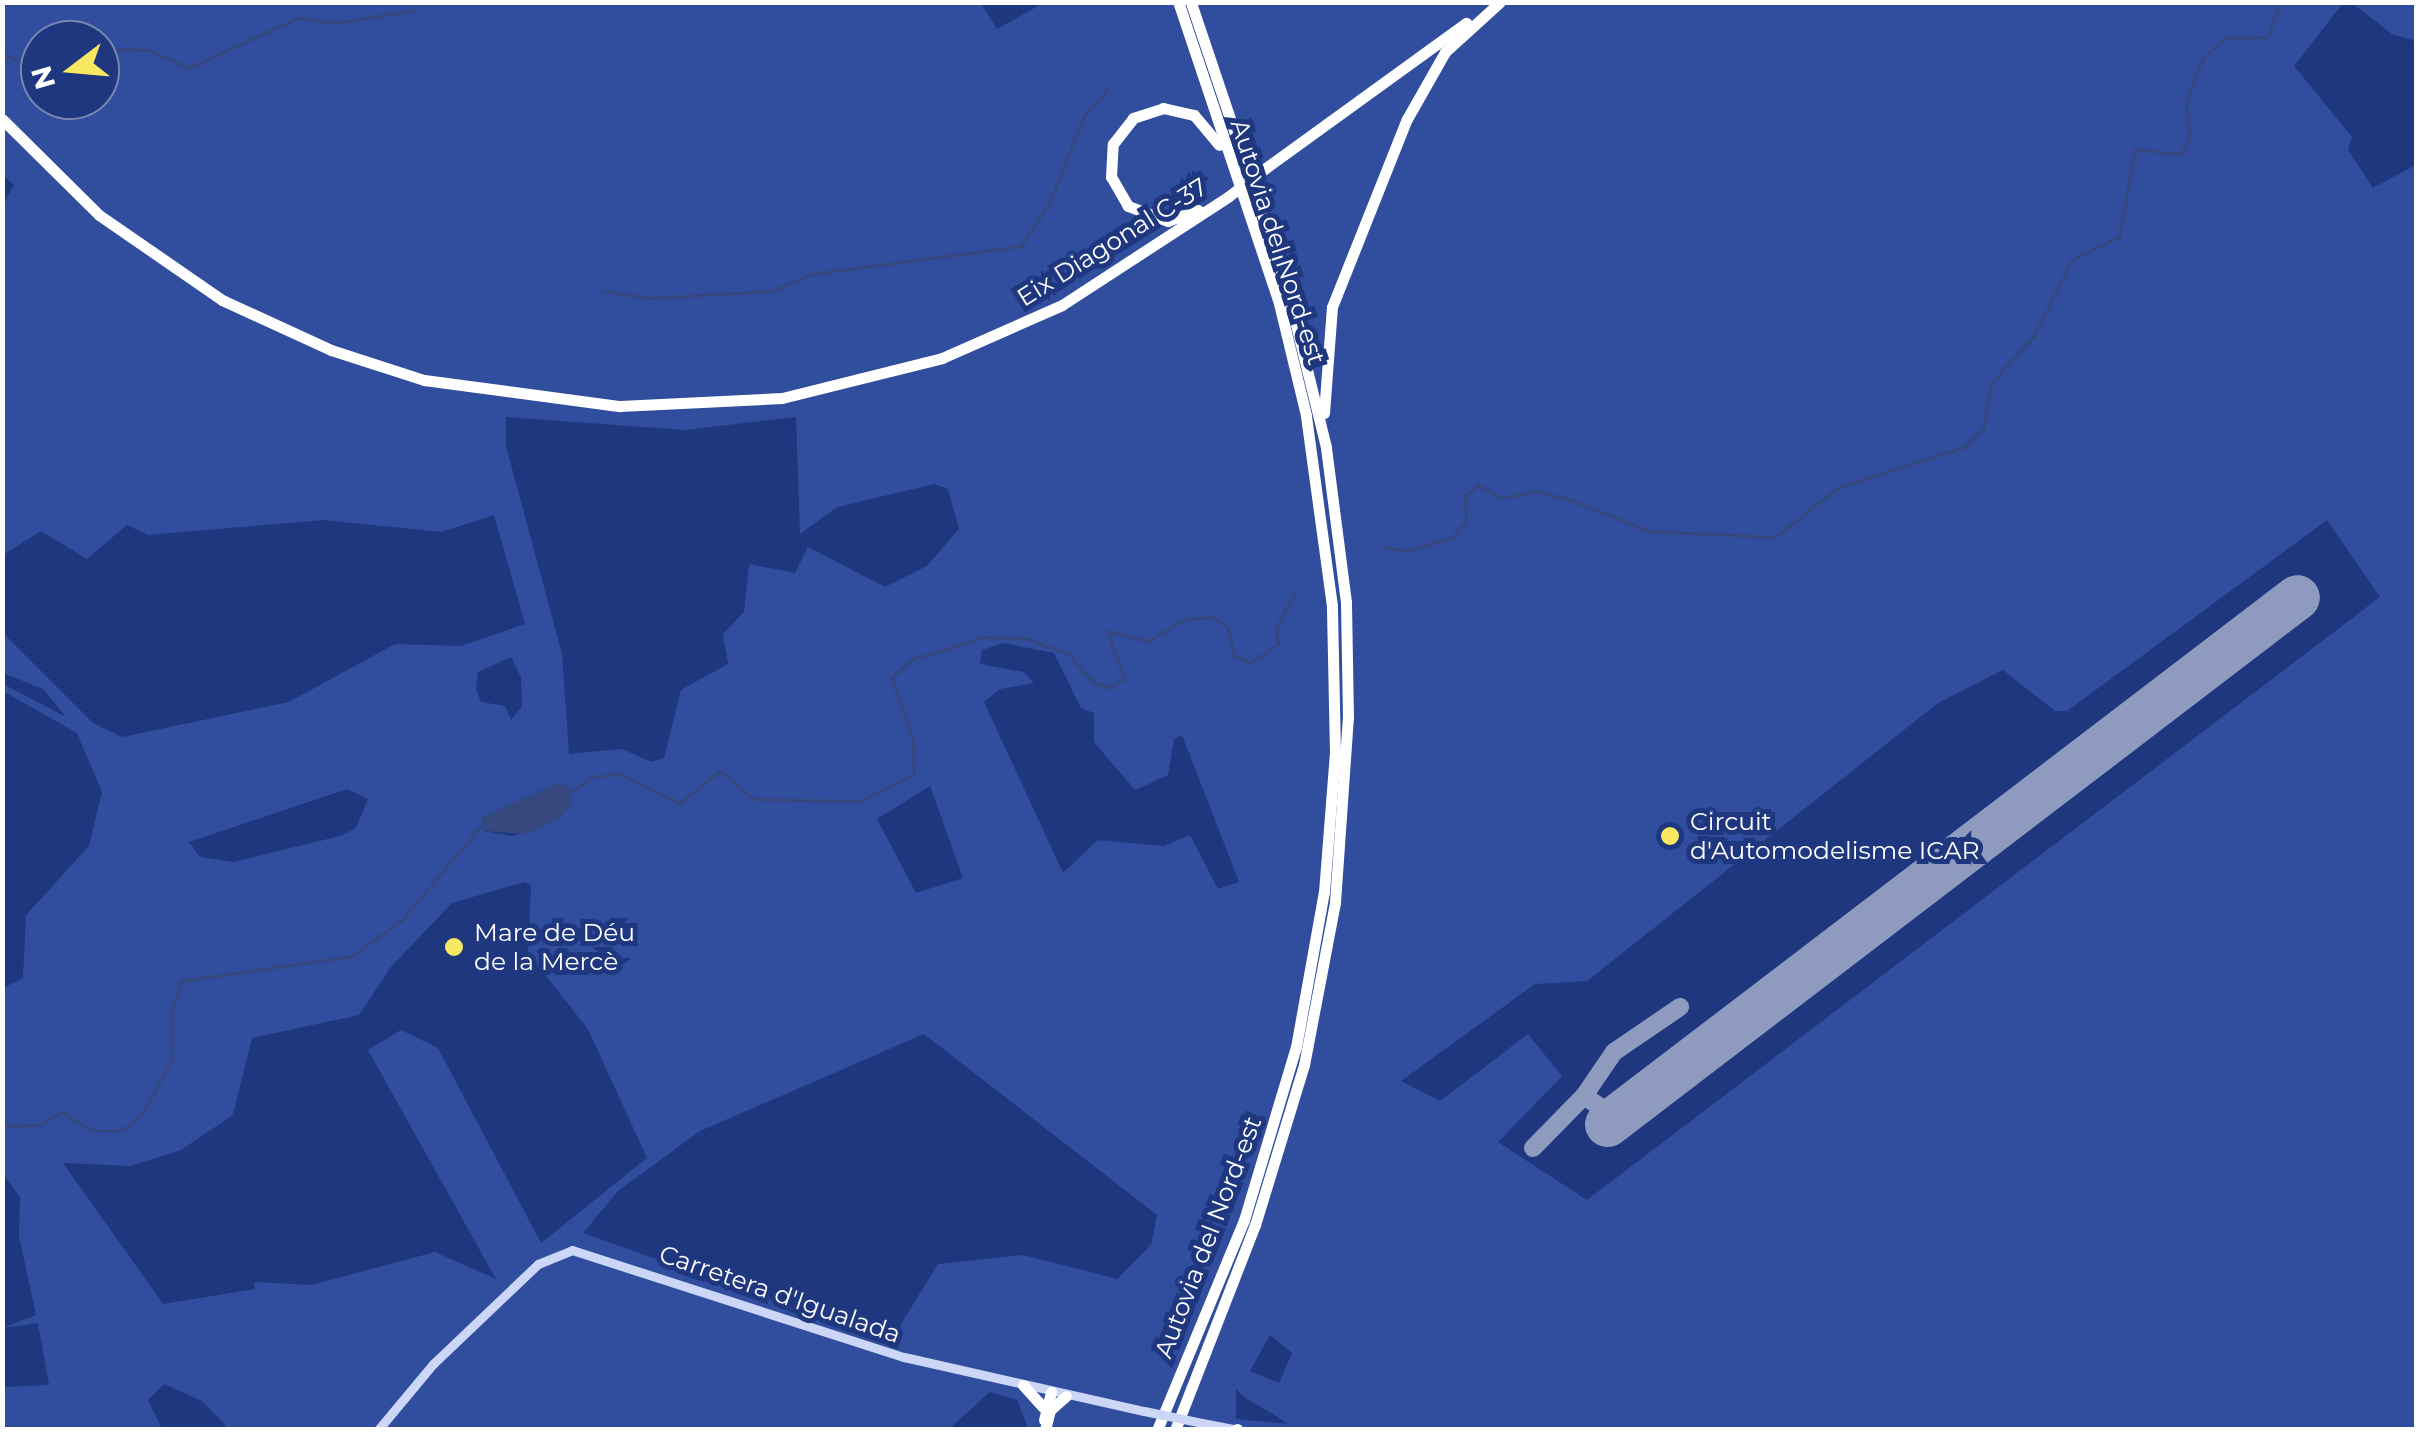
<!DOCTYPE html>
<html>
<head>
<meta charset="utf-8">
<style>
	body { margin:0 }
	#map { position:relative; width:2419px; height:1432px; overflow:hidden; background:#1e377f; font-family:Montserrat,sans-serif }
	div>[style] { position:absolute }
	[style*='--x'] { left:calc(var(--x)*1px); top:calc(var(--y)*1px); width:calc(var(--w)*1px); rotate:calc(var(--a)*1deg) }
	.green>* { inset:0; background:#314e9e }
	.water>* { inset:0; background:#36487e }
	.stream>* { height:2.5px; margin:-1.25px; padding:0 1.25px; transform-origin:1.25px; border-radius:1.25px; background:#36487e }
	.taxiway>* { height:18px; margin:-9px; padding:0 9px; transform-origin:9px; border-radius:9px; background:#8e9bbf }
	.runway>* { height:45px; margin:-22.5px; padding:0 22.5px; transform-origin:22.5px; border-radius:22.5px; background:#8e9bbf }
	.secondary>* { height:9px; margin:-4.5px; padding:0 4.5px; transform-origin:4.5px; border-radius:4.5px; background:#ccd7f7 }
	.highway>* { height:11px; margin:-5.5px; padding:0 5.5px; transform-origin:5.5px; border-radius:5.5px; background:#fff }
	.secondary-bridge>* { height:9px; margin:-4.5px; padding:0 4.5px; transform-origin:4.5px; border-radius:4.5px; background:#ccd7f7 }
	.highway-bridge>* { height:11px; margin:-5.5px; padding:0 5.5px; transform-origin:5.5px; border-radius:5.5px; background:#fff }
	.dots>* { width:28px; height:28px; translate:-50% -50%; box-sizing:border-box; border:5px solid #1e377f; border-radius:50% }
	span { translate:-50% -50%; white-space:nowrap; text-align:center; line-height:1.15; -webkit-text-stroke:10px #1e377f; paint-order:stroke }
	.street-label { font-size:25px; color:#fff }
	.poi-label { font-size:25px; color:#fff }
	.left { translate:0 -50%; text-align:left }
	.frame { position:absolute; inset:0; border:5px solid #fff; pointer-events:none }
	.north { position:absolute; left:20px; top:20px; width:100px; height:100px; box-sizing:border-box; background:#1e377f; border:2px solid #7887b2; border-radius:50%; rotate:254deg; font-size:28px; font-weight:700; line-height:40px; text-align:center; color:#fff }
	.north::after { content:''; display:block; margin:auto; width:35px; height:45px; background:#f8e760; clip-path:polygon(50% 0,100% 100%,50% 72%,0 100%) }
</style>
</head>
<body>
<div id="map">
	<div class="green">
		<div style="clip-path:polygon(evenodd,3px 2px,980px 2px,997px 29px,1045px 2px,2343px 3px,2294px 66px,2352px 137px,2348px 150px,2373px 188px,2416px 165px,2416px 1429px,1029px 1430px,1017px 1400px,990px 1392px,949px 1429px,230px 1430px,202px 1401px,164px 1384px,148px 1400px,162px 1429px,3px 1429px,3px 1387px,49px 1385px,38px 1323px,3px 1328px,36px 1315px,19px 1236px,20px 1197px,3px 1174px,3px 988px,23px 978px,26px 915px,89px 846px,102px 792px,77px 733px,3px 691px,3px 684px,66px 717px,43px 689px,3px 673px,3px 633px,93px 723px,122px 737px,289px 702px,395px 644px,461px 646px,525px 624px,494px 515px,441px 532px,323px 520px,148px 535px,127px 525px,87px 559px,41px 531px,3px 555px,2px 206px,14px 185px,3px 175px,3px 2px,40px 40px,100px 40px,100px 100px,40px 100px,40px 40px,3px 2px,506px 417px,685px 430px,796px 417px,800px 534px,837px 507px,934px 484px,948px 489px,959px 529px,927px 566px,885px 587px,808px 547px,795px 573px,749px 564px,744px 612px,723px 634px,728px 664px,681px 690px,664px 758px,652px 762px,621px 749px,569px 754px,562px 654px,506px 446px,506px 417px,3px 2px,2327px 520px,2380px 597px,1587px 1200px,1498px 1142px,1562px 1076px,1528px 1034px,1440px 1101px,1401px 1081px,1535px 984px,1587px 981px,1938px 703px,2003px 670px,2055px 711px,2067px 711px,2327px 520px,3px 2px,1003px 643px,1054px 653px,1081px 708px,1094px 713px,1094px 742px,1135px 790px,1168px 775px,1174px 739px,1182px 735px,1239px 882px,1218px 889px,1190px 835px,1164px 846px,1098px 840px,1063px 873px,984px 702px,1000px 689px,1034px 683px,1024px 672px,980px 664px,982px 650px,1003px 643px,3px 2px,511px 657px,521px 677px,522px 706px,511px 720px,505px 706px,481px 702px,476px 690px,478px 672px,511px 657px,3px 2px,555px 784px,567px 786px,572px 804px,557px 820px,513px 836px,483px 831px,482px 818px,555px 784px,3px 2px,930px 786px,963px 878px,916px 893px,877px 819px,930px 786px,3px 2px,347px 789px,368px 799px,356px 828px,340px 836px,234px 862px,200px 857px,189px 842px,347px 789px,3px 2px,524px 882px,531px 885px,528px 953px,588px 1029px,647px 1158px,541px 1243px,438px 1048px,401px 1030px,368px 1050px,496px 1279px,435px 1252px,312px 1285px,254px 1282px,255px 1289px,163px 1304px,63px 1163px,130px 1166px,181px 1150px,233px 1115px,252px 1038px,359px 1015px,390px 968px,452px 903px,524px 882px,3px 2px,924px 1034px,1157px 1215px,1151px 1245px,1117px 1279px,1023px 1255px,938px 1264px,890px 1342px,583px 1233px,618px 1191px,700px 1131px,924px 1034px,3px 2px,1270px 1335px,1292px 1353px,1279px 1383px,1250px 1371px,1270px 1335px,3px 2px,1236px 1389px,1244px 1397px,1289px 1424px,1236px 1419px,1236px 1389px)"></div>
		<div style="clip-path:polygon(2352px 3px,2416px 3px,2416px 41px,2392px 34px)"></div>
	</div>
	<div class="water">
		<div style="clip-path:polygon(555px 784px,567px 786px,572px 804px,557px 820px,525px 834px,483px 831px,482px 818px)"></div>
	</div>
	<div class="stream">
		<div style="--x:4;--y:55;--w:39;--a:21"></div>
		<div style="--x:100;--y:70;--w:28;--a:-48"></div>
		<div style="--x:119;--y:49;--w:30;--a:2"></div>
		<div style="--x:149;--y:50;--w:44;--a:24.2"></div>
		<div style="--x:189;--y:68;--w:119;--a:-24.8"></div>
		<div style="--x:297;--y:18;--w:38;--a:7"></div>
		<div style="--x:335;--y:23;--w:82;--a:-9.1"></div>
		<div style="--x:416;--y:10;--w:8;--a:-90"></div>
		<div style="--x:604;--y:291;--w:47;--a:8.7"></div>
		<div style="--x:650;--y:298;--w:122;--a:-3.3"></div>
		<div style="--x:772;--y:291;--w:43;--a:-23"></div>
		<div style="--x:812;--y:274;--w:211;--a:-7.6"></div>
		<div style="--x:1021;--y:246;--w:50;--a:-56.3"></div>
		<div style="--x:1049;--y:204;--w:95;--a:-68.3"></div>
		<div style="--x:1084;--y:116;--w:38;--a:-49"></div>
		<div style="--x:1382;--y:546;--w:24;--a:12"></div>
		<div style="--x:1405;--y:551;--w:48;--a:-15.8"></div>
		<div style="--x:1451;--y:538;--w:22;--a:-47"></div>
		<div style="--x:1466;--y:522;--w:26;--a:-92"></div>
		<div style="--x:1465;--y:496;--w:17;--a:-40"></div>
		<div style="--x:1478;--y:485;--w:27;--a:28"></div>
		<div style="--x:1502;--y:498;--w:36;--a:-11"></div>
		<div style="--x:1537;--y:491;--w:35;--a:15"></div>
		<div style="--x:1571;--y:500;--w:84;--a:21.7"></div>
		<div style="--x:1649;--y:531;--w:126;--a:2.7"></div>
		<div style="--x:1775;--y:537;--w:81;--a:-38"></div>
		<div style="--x:1839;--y:487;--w:132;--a:-17.6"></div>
		<div style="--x:1965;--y:447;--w:27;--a:-45"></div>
		<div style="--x:1984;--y:428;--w:46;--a:-81.2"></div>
		<div style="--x:1991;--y:383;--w:64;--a:-47.5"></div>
		<div style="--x:2034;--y:336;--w:85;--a:-63.4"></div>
		<div style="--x:2072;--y:260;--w:52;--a:-26.1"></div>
		<div style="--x:2119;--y:237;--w:89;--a:-79.7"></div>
		<div style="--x:2135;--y:149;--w:46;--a:6.2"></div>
		<div style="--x:2181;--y:154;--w:17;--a:-62"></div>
		<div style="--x:2189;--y:139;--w:37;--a:-95"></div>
		<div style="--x:2186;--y:102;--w:47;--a:-68.9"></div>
		<div style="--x:2203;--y:58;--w:29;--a:-44"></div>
		<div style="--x:2224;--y:38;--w:44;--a:-1.3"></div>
		<div style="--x:2268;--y:37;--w:37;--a:-71"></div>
		<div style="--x:567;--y:795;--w:32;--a:-35"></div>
		<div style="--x:593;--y:777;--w:26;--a:-7"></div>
		<div style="--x:619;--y:774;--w:68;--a:25.4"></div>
		<div style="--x:680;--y:803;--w:51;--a:-38.7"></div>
		<div style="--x:720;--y:771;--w:44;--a:39.5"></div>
		<div style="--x:754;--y:799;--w:105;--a:1.1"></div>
		<div style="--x:859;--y:801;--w:61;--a:-25.3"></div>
		<div style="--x:914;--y:775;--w:36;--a:-92"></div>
		<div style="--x:913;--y:739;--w:65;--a:-109.8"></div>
		<div style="--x:891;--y:678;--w:29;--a:-41"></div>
		<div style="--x:913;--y:659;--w:75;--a:-17"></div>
		<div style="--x:985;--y:637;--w:43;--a:2.7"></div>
		<div style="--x:1028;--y:639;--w:44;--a:20.1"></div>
		<div style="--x:1069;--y:654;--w:37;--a:49"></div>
		<div style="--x:1093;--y:682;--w:18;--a:19"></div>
		<div style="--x:1110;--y:688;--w:17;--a:-33"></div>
		<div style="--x:1124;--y:679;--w:51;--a:-109.5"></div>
		<div style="--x:1107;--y:631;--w:42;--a:13.7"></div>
		<div style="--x:1148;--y:641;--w:43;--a:-30.7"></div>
		<div style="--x:1185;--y:619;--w:28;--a:-4"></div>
		<div style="--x:1213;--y:617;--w:19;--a:36"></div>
		<div style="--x:1228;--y:628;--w:28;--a:77"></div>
		<div style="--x:1234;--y:655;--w:18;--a:27"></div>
		<div style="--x:1250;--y:663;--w:34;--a:-34"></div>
		<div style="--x:1278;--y:644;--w:17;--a:-97"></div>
		<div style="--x:1276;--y:627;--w:37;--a:-61"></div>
		<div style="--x:2;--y:1126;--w:38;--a:-2"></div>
		<div style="--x:40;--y:1125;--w:26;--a:-31"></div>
		<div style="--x:62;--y:1112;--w:36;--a:32"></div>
		<div style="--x:93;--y:1131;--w:27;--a:0"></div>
		<div style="--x:120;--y:1131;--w:27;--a:-36"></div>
		<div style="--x:142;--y:1115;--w:64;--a:-61.8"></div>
		<div style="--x:172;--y:1059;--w:45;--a:-91.3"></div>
		<div style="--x:171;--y:1014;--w:34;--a:-73"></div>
		<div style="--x:181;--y:981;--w:173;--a:-8.3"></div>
		<div style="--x:352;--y:956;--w:62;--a:-35.8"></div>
		<div style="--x:402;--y:920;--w:121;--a:-50"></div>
	</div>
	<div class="taxiway">
		<div style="--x:1584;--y:1096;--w:53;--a:-55.7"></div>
		<div style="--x:1614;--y:1052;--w:80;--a:-34.3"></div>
		<div style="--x:1533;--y:1148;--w:73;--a:-45.6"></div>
		<div style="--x:1584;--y:1096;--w:37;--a:34"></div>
	</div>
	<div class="runway">
		<div style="--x:1607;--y:1124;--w:868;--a:-37.37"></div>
	</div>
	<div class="secondary">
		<div style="--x:1202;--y:1423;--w:38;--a:11"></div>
		<div style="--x:378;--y:1430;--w:86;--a:-50.2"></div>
		<div style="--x:433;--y:1364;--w:145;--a:-43.6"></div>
		<div style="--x:538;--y:1264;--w:37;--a:-22"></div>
		<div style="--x:572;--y:1250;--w:349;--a:17.9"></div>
		<div style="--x:904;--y:1357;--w:246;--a:12.7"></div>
	</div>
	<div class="highway">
		<div style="--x:2;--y:119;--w:136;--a:44.7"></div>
		<div style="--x:99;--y:215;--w:150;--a:34.6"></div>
		<div style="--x:222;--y:300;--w:120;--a:24.6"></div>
		<div style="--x:331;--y:350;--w:98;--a:17.9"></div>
		<div style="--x:424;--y:380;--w:198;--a:7.6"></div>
		<div style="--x:620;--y:406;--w:162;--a:-2.8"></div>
		<div style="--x:782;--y:398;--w:165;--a:-14"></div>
		<div style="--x:942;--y:358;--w:131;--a:-23.8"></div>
		<div style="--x:1062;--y:305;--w:199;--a:-33.1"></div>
		<div style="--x:1263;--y:170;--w:251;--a:-35.9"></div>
		<div style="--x:1198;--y:210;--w:32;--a:160"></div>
		<div style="--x:1168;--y:221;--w:43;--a:-159.4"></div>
		<div style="--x:1128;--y:206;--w:34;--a:-120"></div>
		<div style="--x:1111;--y:177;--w:33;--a:-87"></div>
		<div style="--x:1113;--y:144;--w:33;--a:-52"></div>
		<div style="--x:1133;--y:118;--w:32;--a:-18"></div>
		<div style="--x:1163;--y:108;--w:32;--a:13"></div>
		<div style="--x:1194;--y:115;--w:39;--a:50"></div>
		<div style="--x:1324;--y:413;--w:106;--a:-85.7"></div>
		<div style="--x:1332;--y:307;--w:202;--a:-68.3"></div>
		<div style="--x:1407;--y:119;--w:77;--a:-60.4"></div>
		<div style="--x:1445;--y:52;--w:74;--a:-42.3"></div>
		<div style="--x:1023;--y:1385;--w:30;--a:48"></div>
		<div style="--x:1044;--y:1420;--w:29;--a:-76"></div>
		<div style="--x:1237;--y:1429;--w:1;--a:45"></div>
		<div style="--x:1045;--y:1430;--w:21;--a:-76"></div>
		<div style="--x:1050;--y:1410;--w:21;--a:-41"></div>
		<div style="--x:1157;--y:1430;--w:227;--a:-67.5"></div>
		<div style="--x:1244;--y:1220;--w:181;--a:-73.3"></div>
		<div style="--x:1296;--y:1047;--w:158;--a:-79.8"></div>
		<div style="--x:1324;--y:892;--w:139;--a:-85.5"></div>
		<div style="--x:1335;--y:753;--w:147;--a:-91.2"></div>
		<div style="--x:1332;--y:606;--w:193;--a:-97.8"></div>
		<div style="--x:1306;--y:415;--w:115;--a:-103.6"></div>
		<div style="--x:1279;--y:303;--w:317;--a:-108.5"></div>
		<div style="--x:1175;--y:1430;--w:220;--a:-68.7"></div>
		<div style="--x:1255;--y:1225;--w:167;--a:-73"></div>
		<div style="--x:1304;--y:1065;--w:166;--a:-79.2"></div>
		<div style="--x:1335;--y:902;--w:184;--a:-86"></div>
		<div style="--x:1348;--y:718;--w:116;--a:-91"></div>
		<div style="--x:1346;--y:602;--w:156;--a:-97.4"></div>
		<div style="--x:1326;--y:447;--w:164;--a:-103.8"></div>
		<div style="--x:1287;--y:288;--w:302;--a:-108.6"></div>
	</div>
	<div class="secondary-bridge">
		<div style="--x:1144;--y:1411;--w:59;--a:11.7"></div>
	</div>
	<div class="highway-bridge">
		<div style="--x:1229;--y:196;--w:43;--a:-37.4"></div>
	</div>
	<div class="dots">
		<div style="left:1670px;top:836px;background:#f8e760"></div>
		<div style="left:454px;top:947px;background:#f8e760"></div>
	</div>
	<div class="street-label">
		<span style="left:1112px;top:242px;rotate:-32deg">Eix Diagonal C-37</span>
		<span style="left:1278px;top:242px;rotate:72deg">Autovia del Nord-est</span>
		<span style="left:1208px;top:1237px;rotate:-69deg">Autovia del Nord-est</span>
		<span style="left:780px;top:1294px;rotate:19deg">Carretera d'Igualada</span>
	</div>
	<div class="poi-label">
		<span class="left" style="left:1690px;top:836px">Circuit<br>d'Automodelisme ICAR</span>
		<span class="left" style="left:474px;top:947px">Mare de Déu<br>de la Mercè</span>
	</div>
	<div class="frame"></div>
	<div class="north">N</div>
</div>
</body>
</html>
